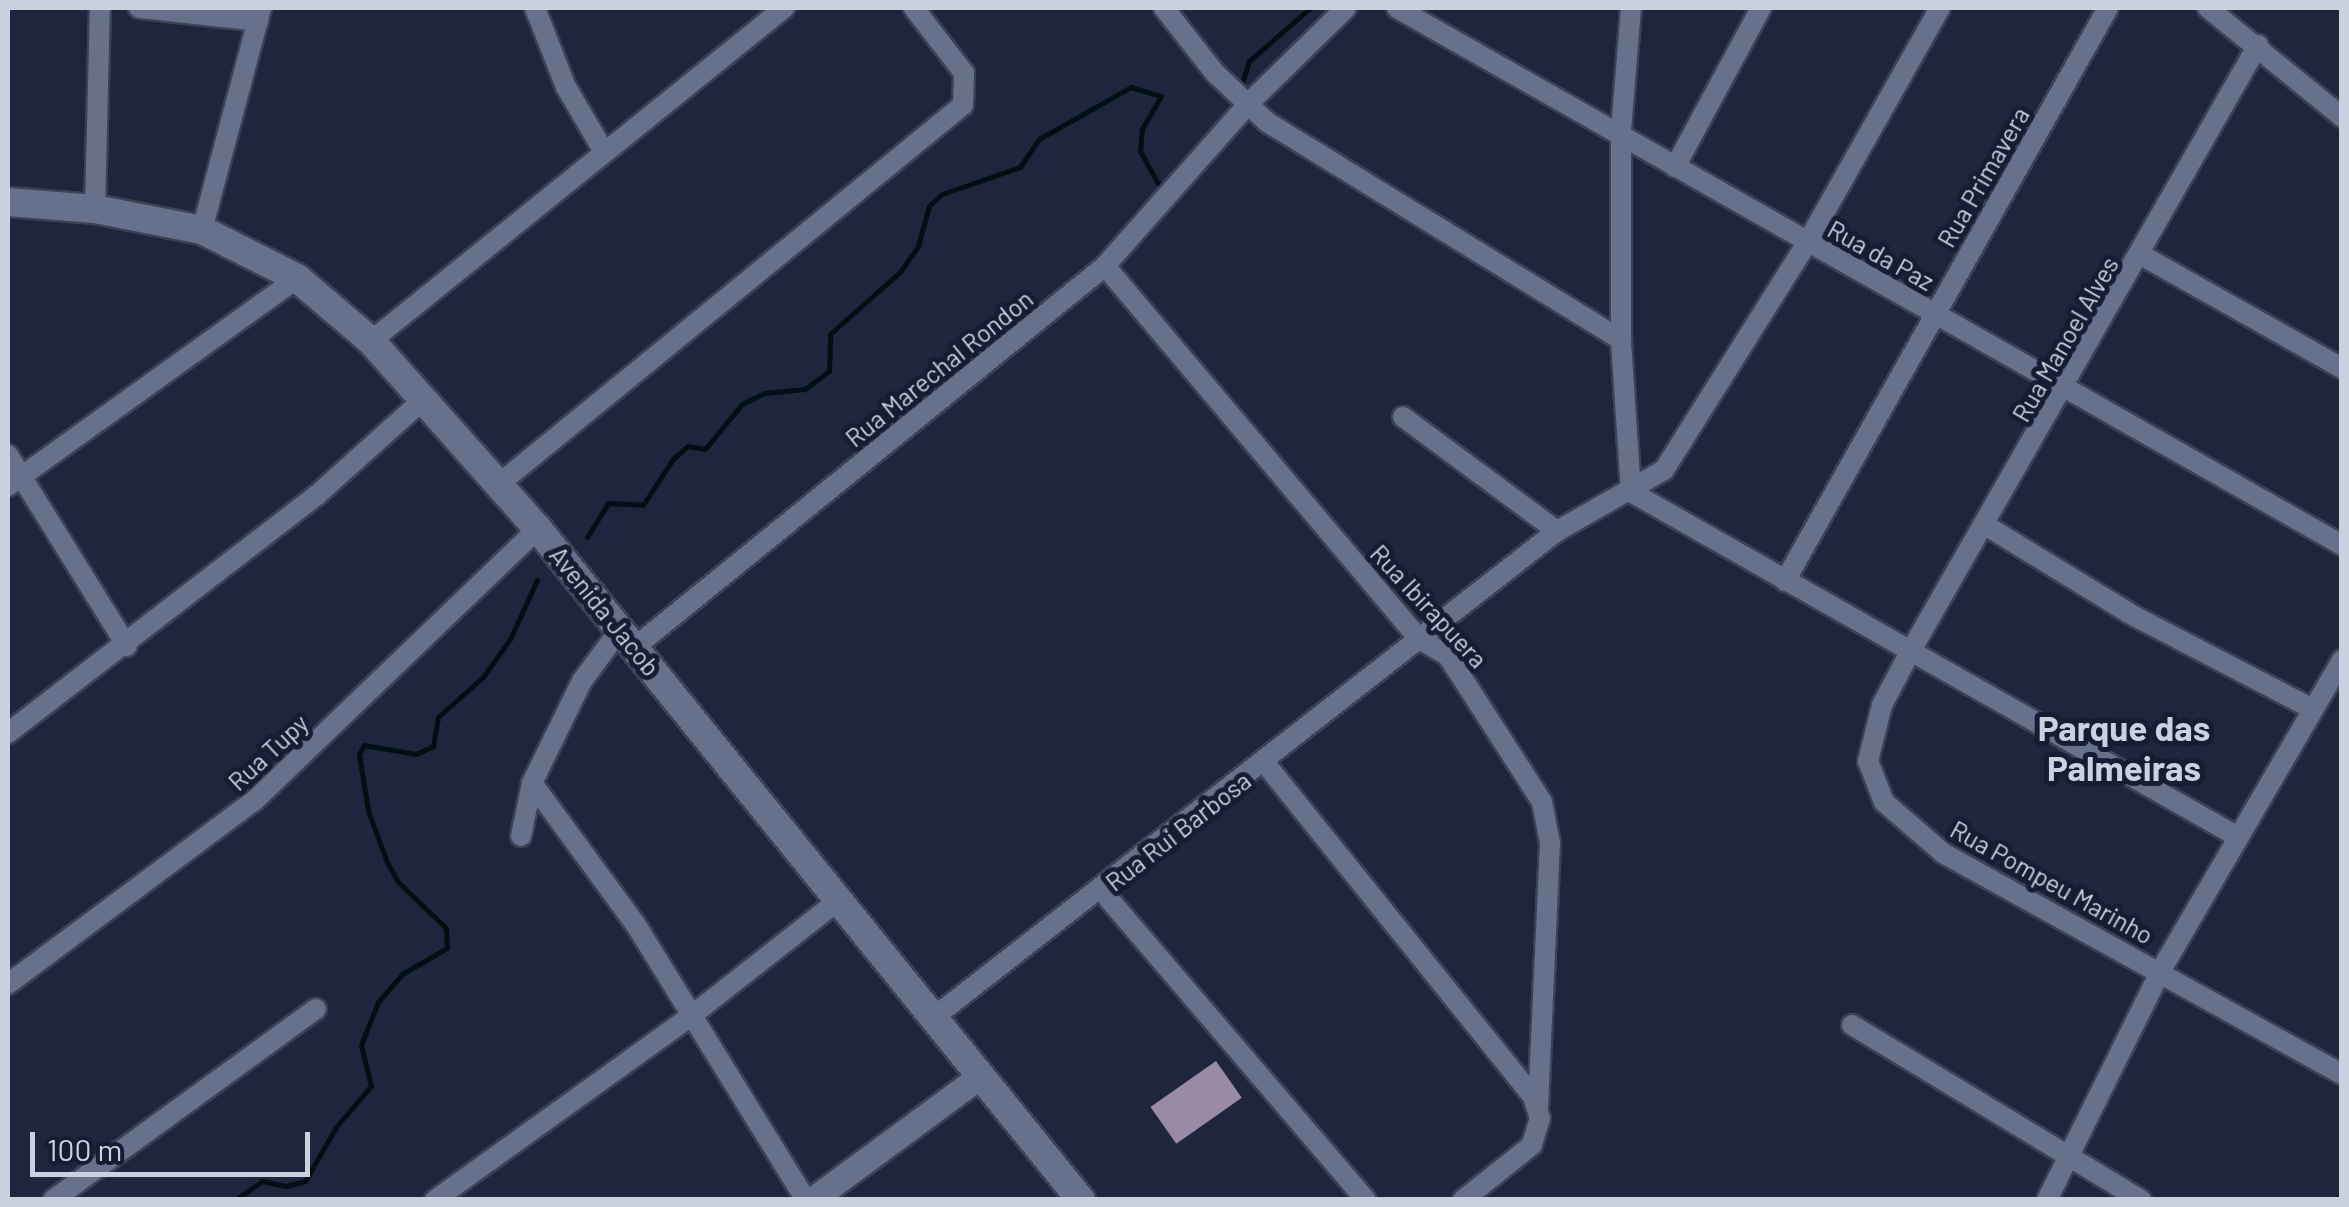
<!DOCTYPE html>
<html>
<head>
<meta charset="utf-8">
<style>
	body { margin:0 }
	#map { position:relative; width:2349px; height:1207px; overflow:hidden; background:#1f253c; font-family:Barlow,sans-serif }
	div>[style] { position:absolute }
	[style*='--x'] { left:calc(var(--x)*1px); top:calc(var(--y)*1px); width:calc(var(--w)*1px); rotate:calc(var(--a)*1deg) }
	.stream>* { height:5px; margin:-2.5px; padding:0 2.5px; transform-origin:2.5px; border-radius:2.5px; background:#001012 }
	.building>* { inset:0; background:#998ba6; transform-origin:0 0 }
	.roads { filter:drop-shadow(2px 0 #3c4153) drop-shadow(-2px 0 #3c4153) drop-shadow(0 2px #3c4153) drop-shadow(0 -2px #3c4153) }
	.minor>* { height:20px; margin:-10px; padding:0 10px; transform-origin:10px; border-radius:10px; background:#68718c }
	.tertiary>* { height:25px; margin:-12.5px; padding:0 12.5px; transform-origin:12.5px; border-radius:12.5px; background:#68718c }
	.secondary>* { height:28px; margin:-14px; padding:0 14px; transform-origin:14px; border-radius:14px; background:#68718c }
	span { translate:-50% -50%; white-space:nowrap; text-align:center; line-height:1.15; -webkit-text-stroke:10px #161c32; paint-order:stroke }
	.street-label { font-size:25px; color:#ccd1e0 }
	.district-label { font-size:35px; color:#ccd1e0; font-weight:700 }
	.frame { position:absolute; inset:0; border:10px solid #ccd1e0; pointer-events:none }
	.scale { position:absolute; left:30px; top:1132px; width:280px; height:45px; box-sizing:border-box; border:5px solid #ccd1e0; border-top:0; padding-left:12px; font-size:30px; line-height:35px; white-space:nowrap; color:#ccd1e0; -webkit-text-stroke:8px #161c32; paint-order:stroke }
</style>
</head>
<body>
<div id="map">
	<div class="stream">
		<div style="--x:1240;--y:90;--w:30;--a:-73"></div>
		<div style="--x:1249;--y:61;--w:81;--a:-41"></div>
		<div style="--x:1179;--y:168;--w:59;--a:-48.4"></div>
		<div style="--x:587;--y:537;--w:40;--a:-58"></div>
		<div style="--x:608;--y:503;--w:35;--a:3"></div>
		<div style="--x:643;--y:505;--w:55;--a:-56.9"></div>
		<div style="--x:673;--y:459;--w:20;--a:-41"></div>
		<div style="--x:688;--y:446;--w:17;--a:10"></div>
		<div style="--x:705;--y:449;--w:58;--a:-50.6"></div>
		<div style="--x:742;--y:404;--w:25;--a:-26"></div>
		<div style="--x:765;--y:393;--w:40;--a:-5.7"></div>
		<div style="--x:805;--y:389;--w:30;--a:-37"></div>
		<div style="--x:829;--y:371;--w:37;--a:-88"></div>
		<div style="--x:830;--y:334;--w:94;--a:-41.5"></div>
		<div style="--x:900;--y:272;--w:32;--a:-55"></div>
		<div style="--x:918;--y:246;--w:41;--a:-74.6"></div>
		<div style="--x:929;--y:206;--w:18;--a:-43"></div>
		<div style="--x:942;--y:194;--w:83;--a:-19.1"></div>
		<div style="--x:1020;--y:167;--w:34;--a:-56"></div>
		<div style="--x:1039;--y:139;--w:106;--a:-29.5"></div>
		<div style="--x:1131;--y:87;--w:31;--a:17"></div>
		<div style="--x:1161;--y:96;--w:38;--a:120"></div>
		<div style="--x:1142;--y:129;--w:22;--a:95"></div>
		<div style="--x:1140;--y:151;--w:37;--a:61"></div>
		<div style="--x:1158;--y:183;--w:11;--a:10"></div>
		<div style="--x:235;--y:1200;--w:33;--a:-35"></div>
		<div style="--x:262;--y:1181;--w:25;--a:12"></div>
		<div style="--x:286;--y:1186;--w:20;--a:-15"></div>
		<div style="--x:305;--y:1181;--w:62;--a:-60.1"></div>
		<div style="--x:336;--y:1127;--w:54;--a:-49.5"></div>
		<div style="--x:371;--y:1086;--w:42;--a:-103.7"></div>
		<div style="--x:361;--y:1045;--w:46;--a:-68.4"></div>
		<div style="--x:378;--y:1002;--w:37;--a:-49"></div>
		<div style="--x:402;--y:974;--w:52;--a:-30"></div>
		<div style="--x:447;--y:948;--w:20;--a:-93"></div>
		<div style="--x:446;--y:928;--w:66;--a:-136.2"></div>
		<div style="--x:398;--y:882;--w:23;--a:-119"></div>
		<div style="--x:387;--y:862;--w:54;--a:-110.4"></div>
		<div style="--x:368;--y:811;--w:58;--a:-99"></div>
		<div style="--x:359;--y:754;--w:10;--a:-61"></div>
		<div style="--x:364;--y:745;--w:53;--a:9.8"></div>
		<div style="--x:416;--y:754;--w:19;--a:-25"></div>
		<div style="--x:433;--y:746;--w:29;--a:-80"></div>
		<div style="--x:438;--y:717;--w:60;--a:-41.6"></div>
		<div style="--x:483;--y:677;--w:47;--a:-54.6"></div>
		<div style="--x:510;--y:639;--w:65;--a:-65.4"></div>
	</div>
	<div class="building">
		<div style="left:1216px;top:1061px;width:45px;height:80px;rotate:55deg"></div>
	</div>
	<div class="roads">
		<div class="minor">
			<div style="--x:139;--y:8;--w:120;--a:6.2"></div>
			<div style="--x:535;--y:8;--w:85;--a:68.6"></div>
			<div style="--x:566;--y:87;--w:73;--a:59.6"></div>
			<div style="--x:1164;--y:8;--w:83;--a:51.9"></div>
			<div style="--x:1215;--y:73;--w:71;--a:43.3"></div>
			<div style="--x:1267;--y:122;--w:416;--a:31.6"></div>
			<div style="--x:1397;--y:8;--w:1087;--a:29.61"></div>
			<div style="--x:2208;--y:8;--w:173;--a:39.1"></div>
			<div style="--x:2258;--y:45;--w:702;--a:119.82"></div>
			<div style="--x:1909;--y:654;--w:58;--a:117.9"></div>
			<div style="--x:1882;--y:705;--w:58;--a:104"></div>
			<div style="--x:1868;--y:761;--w:44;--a:68.7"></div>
			<div style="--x:1884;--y:802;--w:78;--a:40.8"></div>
			<div style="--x:1943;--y:853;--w:456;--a:29"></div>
			<div style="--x:1675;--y:167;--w:181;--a:-61.6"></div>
			<div style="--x:95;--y:209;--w:201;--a:-88.6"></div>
			<div style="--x:202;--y:230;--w:230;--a:-75.1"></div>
			<div style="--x:2143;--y:256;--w:228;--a:29.4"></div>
			<div style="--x:1105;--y:266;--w:486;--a:49.9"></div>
			<div style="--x:1418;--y:638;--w:35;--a:31"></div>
			<div style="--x:1448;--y:656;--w:174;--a:57.2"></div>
			<div style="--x:1542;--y:802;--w:42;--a:79"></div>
			<div style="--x:1550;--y:843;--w:265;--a:92.6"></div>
			<div style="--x:371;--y:341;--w:531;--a:-38.88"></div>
			<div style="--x:1403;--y:417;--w:192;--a:36.5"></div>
			<div style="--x:8;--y:455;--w:225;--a:58.1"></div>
			<div style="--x:499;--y:484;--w:599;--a:-39.24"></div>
			<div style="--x:963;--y:105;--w:32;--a:-88"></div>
			<div style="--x:964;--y:73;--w:82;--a:-127.6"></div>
			<div style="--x:8;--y:486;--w:356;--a:-35.7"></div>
			<div style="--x:1631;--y:492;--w:698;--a:29.61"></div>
			<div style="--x:1631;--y:492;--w:152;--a:-93.8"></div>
			<div style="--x:1621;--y:340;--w:210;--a:-90"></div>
			<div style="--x:1621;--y:130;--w:122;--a:-85.3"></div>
			<div style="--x:1985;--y:525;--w:177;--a:31.4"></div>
			<div style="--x:2136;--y:617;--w:199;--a:27.5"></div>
			<div style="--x:1785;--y:581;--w:658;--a:-60.59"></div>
			<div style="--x:635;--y:647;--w:605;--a:-39.03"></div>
			<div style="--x:1105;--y:266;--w:219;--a:-48.5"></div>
			<div style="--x:1250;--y:102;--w:134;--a:-44.4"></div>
			<div style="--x:8;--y:733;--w:390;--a:-37.6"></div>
			<div style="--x:317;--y:495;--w:142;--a:-41.9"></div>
			<div style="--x:1264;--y:762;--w:430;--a:51.2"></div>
			<div style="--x:1533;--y:1097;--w:22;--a:72"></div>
			<div style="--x:1540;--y:1118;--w:28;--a:107"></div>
			<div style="--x:1532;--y:1145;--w:88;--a:141.4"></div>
			<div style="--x:532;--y:783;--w:176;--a:53.8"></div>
			<div style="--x:636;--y:925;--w:323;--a:58.3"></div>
			<div style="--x:521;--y:836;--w:54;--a:-78.3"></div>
			<div style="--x:532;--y:783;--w:114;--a:-63.9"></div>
			<div style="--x:582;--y:681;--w:62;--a:-53.5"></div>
			<div style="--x:1102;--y:891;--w:406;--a:49.5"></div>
			<div style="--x:8;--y:984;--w:308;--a:-36.7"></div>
			<div style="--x:255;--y:800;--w:392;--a:-43.8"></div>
			<div style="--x:933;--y:1018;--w:792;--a:-37.97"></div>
			<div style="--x:1557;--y:531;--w:123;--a:-29.7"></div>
			<div style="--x:1664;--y:470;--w:268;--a:-57.8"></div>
			<div style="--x:1807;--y:243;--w:270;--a:-60.5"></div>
			<div style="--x:1852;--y:1025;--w:338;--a:31.2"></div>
			<div style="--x:53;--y:1200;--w:325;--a:-36"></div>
			<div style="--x:435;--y:1200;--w:315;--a:-35.7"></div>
			<div style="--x:691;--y:1016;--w:189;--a:-38.1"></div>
			<div style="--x:2047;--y:1200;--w:257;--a:-63.6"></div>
			<div style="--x:2161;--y:970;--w:359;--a:-59.7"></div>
		</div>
		<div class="tertiary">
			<div style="--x:812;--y:1200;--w:209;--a:-36.4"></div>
		</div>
		<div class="secondary">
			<div style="--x:8;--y:202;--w:87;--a:4.6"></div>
			<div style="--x:95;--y:209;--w:109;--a:11.1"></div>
			<div style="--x:202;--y:230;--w:106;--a:26.8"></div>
			<div style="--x:297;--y:278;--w:97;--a:40.4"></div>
			<div style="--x:371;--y:341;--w:251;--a:48.4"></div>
			<div style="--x:538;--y:529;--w:863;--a:51.02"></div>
		</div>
	</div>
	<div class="street-label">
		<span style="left:1983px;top:177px;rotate:-60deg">Rua Primavera</span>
		<span style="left:1881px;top:255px;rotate:29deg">Rua da Paz</span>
		<span style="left:2065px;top:339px;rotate:-60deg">Rua Manoel Alves</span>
		<span style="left:939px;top:368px;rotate:-39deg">Rua Marechal Rondon</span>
		<span style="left:1429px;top:606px;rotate:47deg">Rua Ibirapuera</span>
		<span style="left:605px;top:611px;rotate:51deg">Avenida Jacob</span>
		<span style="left:268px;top:752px;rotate:-43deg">Rua Tupy</span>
		<span style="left:1178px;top:831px;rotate:-38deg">Rua Rui Barbosa</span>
		<span style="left:2052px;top:882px;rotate:29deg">Rua Pompeu Marinho</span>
	</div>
	<div class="district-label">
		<span style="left:2124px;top:747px">Parque das<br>Palmeiras</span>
	</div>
	<div class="frame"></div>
	<div class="scale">100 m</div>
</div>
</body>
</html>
